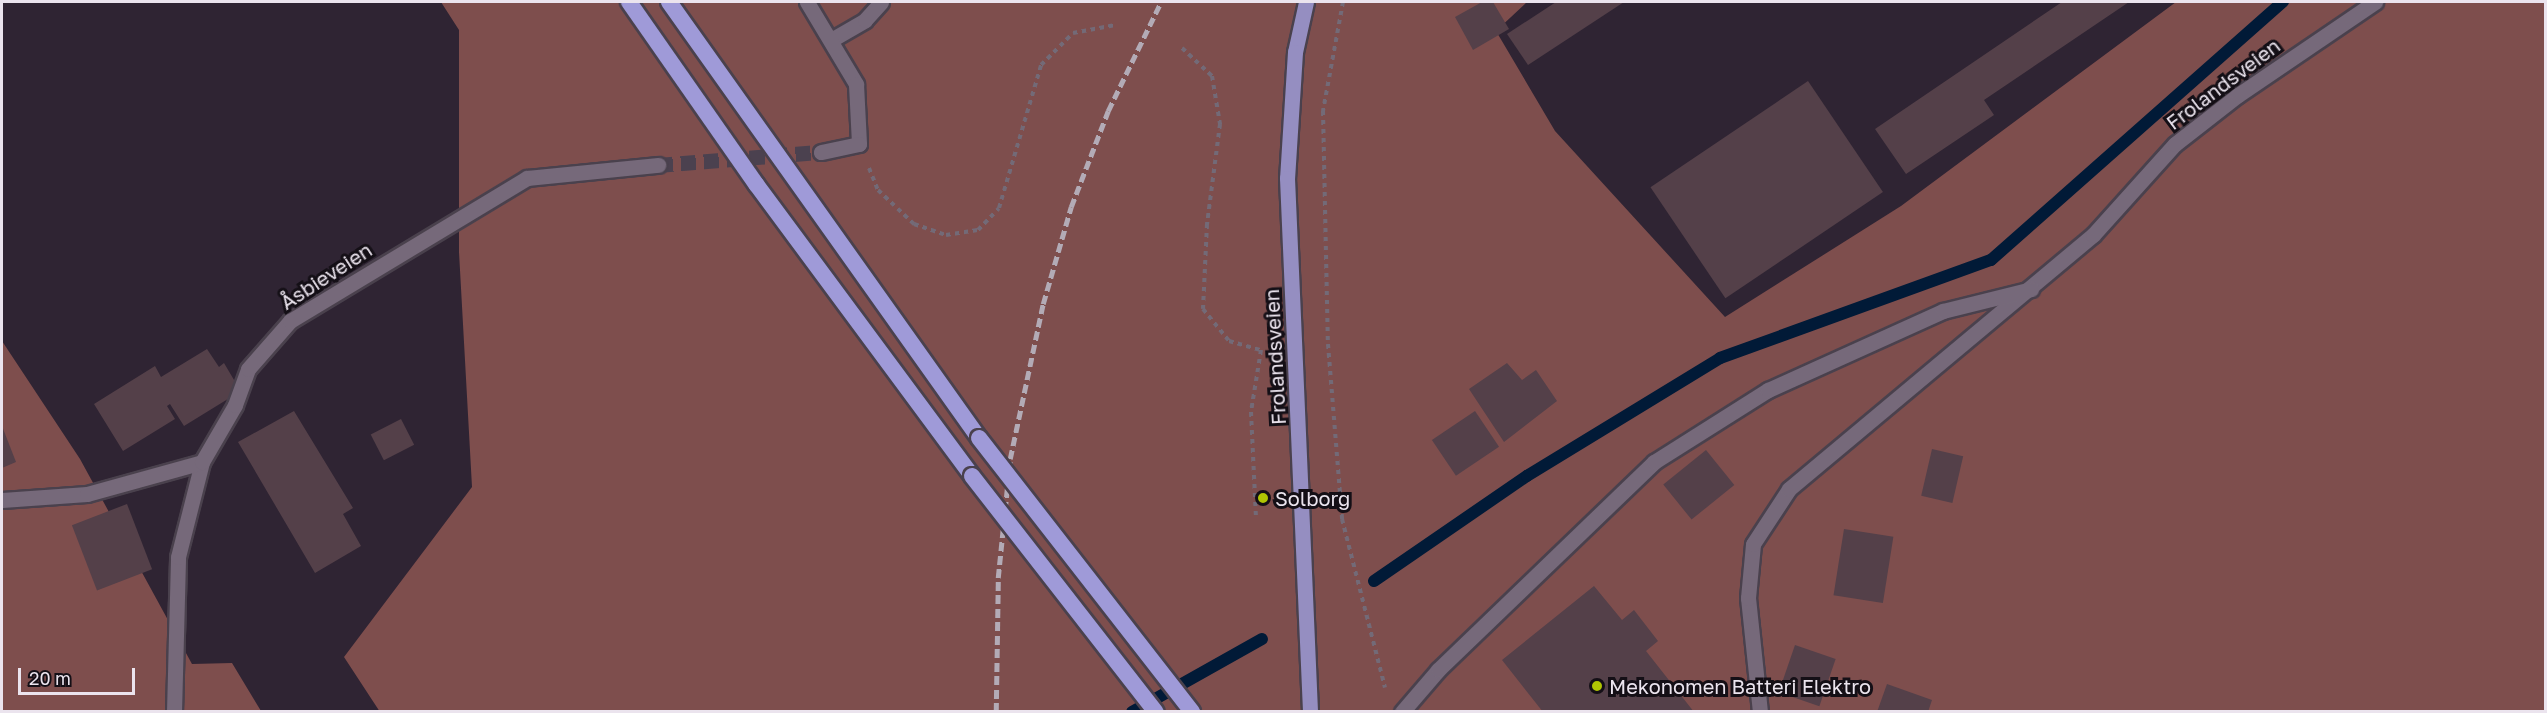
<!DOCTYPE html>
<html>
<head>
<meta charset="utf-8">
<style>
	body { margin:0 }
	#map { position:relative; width:2547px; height:713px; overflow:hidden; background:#2f2433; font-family:"Golos Text",sans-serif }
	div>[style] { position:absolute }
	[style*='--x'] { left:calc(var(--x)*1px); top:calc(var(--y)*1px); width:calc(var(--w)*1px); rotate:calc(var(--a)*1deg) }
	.forest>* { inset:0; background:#7e4e4d }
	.stream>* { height:12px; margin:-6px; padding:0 6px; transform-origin:6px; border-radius:6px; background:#011a37 }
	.building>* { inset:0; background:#544049; transform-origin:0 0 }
	.minor-tunnel>* { height:15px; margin-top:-7.5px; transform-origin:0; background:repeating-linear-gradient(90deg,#4b414f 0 15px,transparent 0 23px) }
	.path>* { height:4px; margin-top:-2px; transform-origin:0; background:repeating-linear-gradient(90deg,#736a77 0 4.5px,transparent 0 9px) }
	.roads { filter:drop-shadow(2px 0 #4a414d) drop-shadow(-2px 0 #4a414d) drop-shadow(0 2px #4a414d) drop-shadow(0 -2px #4a414d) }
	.service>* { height:15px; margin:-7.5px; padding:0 7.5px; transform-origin:7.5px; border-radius:7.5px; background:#76697a }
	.minor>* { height:15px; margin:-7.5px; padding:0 7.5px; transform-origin:7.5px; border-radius:7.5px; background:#76697a }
	.primary>* { height:15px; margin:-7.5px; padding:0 7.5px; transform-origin:7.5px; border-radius:7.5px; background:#958ec1 }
	.trunk>* { height:16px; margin:-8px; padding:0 8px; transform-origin:8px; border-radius:8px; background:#9f9ad8 }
	.rail>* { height:4.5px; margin-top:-2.25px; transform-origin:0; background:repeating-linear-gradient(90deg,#b3abb6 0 9px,transparent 0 13.5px) }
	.bridges { filter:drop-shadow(2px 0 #4a414d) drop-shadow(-2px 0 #4a414d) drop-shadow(0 2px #4a414d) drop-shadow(0 -2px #4a414d) }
	.trunk-bridge>* { height:16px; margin:-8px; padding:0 8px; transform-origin:8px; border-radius:8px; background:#9f9ad8 }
	.dots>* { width:16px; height:16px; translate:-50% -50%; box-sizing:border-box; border:3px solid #140f16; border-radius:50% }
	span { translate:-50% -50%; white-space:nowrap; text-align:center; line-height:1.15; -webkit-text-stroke:6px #140f16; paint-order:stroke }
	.street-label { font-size:20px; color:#ebe4ee }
	.poi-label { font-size:20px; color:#ebe4ee }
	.left { translate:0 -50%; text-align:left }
	.frame { position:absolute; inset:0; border:3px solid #ebe4ee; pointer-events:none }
	.scale { position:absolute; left:18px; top:668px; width:117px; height:27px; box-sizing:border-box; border:3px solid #ebe4ee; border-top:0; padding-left:8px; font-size:18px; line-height:21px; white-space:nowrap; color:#ebe4ee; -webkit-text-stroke:4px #140f16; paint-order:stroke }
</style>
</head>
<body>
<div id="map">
	<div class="forest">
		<div style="clip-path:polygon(441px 2px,1527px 2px,1496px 31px,1555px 131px,1725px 317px,1901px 206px,2176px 2px,2545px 2px,2545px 711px,380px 712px,344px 657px,472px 487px,459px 252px,459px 30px)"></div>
		<div style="clip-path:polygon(2px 341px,80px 459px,192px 664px,232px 663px,261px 711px,2px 711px)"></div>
	</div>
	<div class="stream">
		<div style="--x:1374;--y:581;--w:186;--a:-34.5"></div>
		<div style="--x:1527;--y:476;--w:226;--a:-31.4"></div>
		<div style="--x:1720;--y:358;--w:288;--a:-19.9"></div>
		<div style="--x:1991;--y:260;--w:390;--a:-41.5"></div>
		<div style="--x:1132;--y:712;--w:149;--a:-29.3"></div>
	</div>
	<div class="building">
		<div style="clip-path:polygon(1482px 2px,1493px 2px,1509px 29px,1473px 50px,1455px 17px)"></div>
		<div style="clip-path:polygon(1556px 2px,1624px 2px,1528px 65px,1507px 34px)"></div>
		<div style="clip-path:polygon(2062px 2px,2129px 2px,1984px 100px,1994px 115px,1906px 174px,1875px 129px)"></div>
		<div style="left:1808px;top:81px;width:134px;height:190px;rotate:56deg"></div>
		<div style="clip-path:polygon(207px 349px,219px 367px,224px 363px,237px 385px,232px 388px,236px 394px,184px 426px,170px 404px,167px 406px,175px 419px,123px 451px,94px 404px,155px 366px,161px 377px)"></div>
		<div style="clip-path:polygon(1507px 363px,1522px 380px,1536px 370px,1557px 401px,1504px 442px,1469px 389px)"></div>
		<div style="clip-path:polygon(294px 411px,353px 508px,343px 514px,361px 546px,315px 573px,238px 442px)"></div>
		<div style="left:1475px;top:411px;width:43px;height:52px;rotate:56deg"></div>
		<div style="left:401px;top:419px;width:29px;height:34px;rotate:63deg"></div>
		<div style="clip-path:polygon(2px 426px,16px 462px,2px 468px)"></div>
		<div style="left:1932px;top:449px;width:32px;height:48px;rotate:13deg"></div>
		<div style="left:1706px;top:450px;width:45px;height:55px;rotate:51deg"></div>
		<div style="left:127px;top:504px;width:70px;height:59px;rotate:69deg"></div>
		<div style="left:1844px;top:529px;width:50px;height:67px;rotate:9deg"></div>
		<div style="clip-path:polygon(1594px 586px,1622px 620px,1634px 610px,1658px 641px,1646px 651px,1694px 712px,1543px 712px,1502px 660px)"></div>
		<div style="left:1795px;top:645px;width:43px;height:50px;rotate:19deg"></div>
		<div style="clip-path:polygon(1887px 684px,1932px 700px,1928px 712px,1877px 712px)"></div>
	</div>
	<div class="minor-tunnel">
		<div style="--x:658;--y:165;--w:164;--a:-4.6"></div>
	</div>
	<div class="path">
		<div style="--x:1343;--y:2;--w:111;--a:100.4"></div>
		<div style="--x:1323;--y:111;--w:233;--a:88.8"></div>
		<div style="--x:1328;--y:344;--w:176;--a:85.4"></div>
		<div style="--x:1342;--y:519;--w:174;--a:75.7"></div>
		<div style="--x:1182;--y:48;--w:41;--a:43"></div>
		<div style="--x:1212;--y:76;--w:49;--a:80.5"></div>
		<div style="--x:1220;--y:124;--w:101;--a:97.4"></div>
		<div style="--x:1207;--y:224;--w:85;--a:92.7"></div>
		<div style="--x:1203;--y:309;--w:41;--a:50.9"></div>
		<div style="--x:1229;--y:341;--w:33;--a:16"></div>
		<div style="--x:1261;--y:350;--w:63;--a:99.2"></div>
		<div style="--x:1251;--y:412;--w:105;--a:87.3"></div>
		<div style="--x:869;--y:168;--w:24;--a:68"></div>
		<div style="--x:878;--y:190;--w:50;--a:43.4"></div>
		<div style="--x:914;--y:224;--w:34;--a:19"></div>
		<div style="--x:946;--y:235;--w:32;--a:-9"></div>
		<div style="--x:978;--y:230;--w:30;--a:-46"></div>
		<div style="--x:999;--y:208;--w:149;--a:-73.6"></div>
		<div style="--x:1041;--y:65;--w:45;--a:-45"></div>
		<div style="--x:1073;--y:33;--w:43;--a:-10.8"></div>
	</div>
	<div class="roads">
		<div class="service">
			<div style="--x:831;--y:40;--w:39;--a:-30"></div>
			<div style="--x:865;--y:20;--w:24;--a:-48"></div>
			<div style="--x:174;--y:712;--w:155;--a:-88.5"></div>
			<div style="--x:178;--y:557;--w:98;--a:-75.8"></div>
			<div style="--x:1760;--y:712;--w:115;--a:-96"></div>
			<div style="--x:1748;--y:598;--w:54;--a:-84.7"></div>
			<div style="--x:1753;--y:544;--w:66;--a:-56.8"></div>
			<div style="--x:1789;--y:489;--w:396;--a:-39.9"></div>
			<div style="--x:2093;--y:235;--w:122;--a:-48"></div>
			<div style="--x:2175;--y:144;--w:80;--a:-37.9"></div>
			<div style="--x:2238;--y:95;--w:166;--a:-34.2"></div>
		</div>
		<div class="minor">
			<div style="--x:807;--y:2;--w:96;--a:59.1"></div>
			<div style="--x:856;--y:84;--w:60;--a:87.1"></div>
			<div style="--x:859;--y:144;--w:39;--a:168"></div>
			<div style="--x:2;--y:500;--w:85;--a:-4"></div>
			<div style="--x:87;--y:494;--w:119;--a:-15.5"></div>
			<div style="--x:202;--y:462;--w:66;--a:-59.9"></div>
			<div style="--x:235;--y:405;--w:38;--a:-70"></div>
			<div style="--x:248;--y:369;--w:64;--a:-48.8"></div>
			<div style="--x:290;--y:321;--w:277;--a:-31.1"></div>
			<div style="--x:527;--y:178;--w:132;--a:-5.7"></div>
			<div style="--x:1402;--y:712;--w:55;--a:-49.4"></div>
			<div style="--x:1438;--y:670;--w:300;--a:-43.9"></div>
			<div style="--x:1654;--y:462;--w:135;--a:-32.3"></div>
			<div style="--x:1768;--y:390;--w:192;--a:-24.3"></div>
			<div style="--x:1943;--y:311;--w:91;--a:-14"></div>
		</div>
		<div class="primary">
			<div style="--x:1306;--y:2;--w:51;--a:102.4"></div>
			<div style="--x:1295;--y:52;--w:126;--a:93.6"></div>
			<div style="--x:1287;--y:178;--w:534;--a:87.53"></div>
		</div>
		<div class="trunk">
			<div style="--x:629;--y:2;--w:222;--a:55.1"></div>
			<div style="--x:756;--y:184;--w:363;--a:53.5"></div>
			<div style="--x:669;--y:2;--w:535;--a:54.59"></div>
		</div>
	</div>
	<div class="rail">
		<div style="--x:996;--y:712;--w:134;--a:-89.1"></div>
		<div style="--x:998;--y:578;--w:120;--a:-84.2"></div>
		<div style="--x:1010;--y:459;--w:158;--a:-78"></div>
		<div style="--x:1043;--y:304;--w:101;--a:-73.9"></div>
		<div style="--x:1071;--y:207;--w:103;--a:-68.9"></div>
		<div style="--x:1108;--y:111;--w:121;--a:-64.1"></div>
	</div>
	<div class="bridges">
		<div class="trunk-bridge">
			<div style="--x:979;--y:438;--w:347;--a:52.1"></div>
			<div style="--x:972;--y:476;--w:299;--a:52.1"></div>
		</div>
	</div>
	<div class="dots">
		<div style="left:1263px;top:498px;background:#b0c503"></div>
		<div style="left:1597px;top:686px;background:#b0c503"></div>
	</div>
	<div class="street-label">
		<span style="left:2223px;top:84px;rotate:-37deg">Frolandsveien</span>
		<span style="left:326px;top:276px;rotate:-33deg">Åsbieveien</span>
		<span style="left:1275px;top:357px;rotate:-93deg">Frolandsveien</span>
	</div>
	<div class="poi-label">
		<span class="left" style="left:1275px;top:498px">Solborg</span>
		<span class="left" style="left:1609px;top:686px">Mekonomen Batteri Elektro</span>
	</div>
	<div class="frame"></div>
	<div class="scale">20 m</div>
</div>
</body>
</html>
